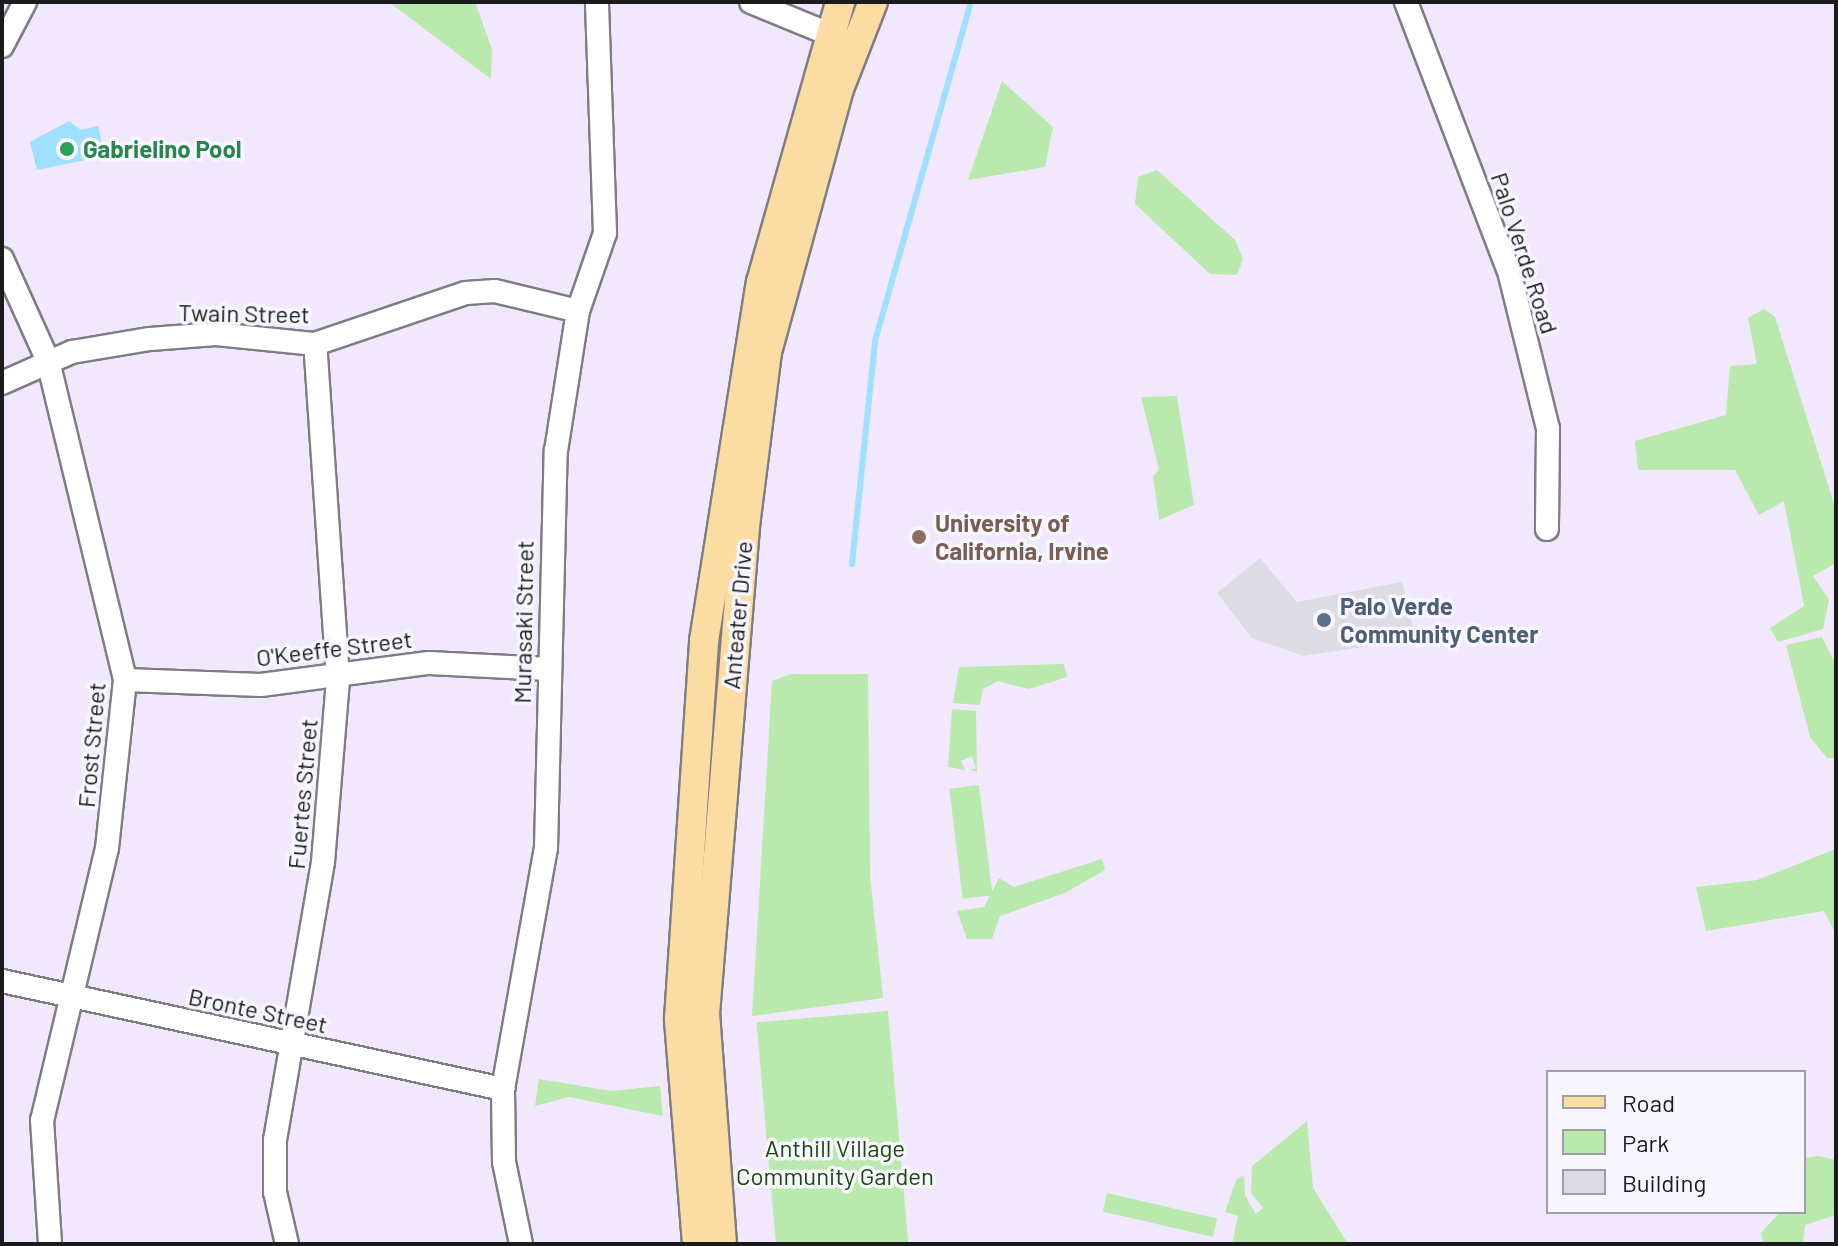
<!DOCTYPE html>
<html>
<head>
<meta charset="utf-8">
<style>
	body { margin:0 }
	#map { position:relative; width:1838px; height:1246px; overflow:hidden; background:#f7f6fe; font-family:Barlow,sans-serif }
	div>[style] { position:absolute }
	[style*='--x'] { left:calc(var(--x)*1px); top:calc(var(--y)*1px); width:calc(var(--w)*1px); rotate:calc(var(--a)*1deg) }
	.education>* { inset:0; background:#f2e8fe }
	.green>* { inset:0; background:#b9e9ac; transform-origin:0 0 }
	.water>* { inset:0; background:#9ee0fd }
	.stream>* { height:6px; margin:-3px; padding:0 3px; transform-origin:3px; border-radius:3px; background:#9ee0fd }
	.building>* { inset:0; background:#dddce3 }
	.roads { filter:drop-shadow(2px 0 #7e7d84) drop-shadow(-2px 0 #7e7d84) drop-shadow(0 2px #7e7d84) drop-shadow(0 -2px #7e7d84) }
	.minor>* { height:22px; margin:-11px; padding:0 11px; transform-origin:11px; border-radius:11px; background:#fff }
	.major>* { height:28px; margin:-14px; padding:0 14px; transform-origin:14px; border-radius:14px; background:#fbdca2 }
	.dots>* { width:22px; height:22px; translate:-50% -50%; box-sizing:border-box; border:4px solid #f7f6fe; border-radius:50% }
	span { translate:-50% -50%; white-space:nowrap; text-align:center; line-height:1.15; -webkit-text-stroke:7px #f7f6fe; paint-order:stroke }
	.leisure-label { font-size:24px; color:#27864d; font-weight:700 }
	.left { translate:0 -50%; text-align:left }
	.street-label { font-size:24px; color:#1b1b1d }
	.education-label { font-size:24px; color:#785e54; font-weight:700 }
	.service-label { font-size:24px; color:#4e5e75; font-weight:700 }
	.park-label { font-size:24px; color:#1a480a }
	.frame { position:absolute; inset:0; border:4px solid #1b1b1d; pointer-events:none }
	.legend { position:absolute; left:1546px; top:1070px; width:260px; height:144px; box-sizing:border-box; background:#f7f6fe; border:2px solid #9f9ea4; margin:0; padding:10px 14px; list-style:none; font-size:24px; color:#1b1b1d }
	.legend li { display:flex; align-items:center; gap:16px; height:40px }
	.legend b { width:40px; border:2px solid #9f9ea4 }
</style>
</head>
<body>
<div id="map">
	<div class="education">
		<div style="clip-path:polygon(evenodd,2px 2px,1836px 2px,1836px 1244px,2px 1244px,2px 2px,1548px 1072px,1804px 1072px,1804px 1212px,1548px 1212px,1548px 1072px)"></div>
	</div>
	<div class="green">
		<div style="clip-path:polygon(389px 2px,475px 2px,492px 49px,491px 79px)"></div>
		<div style="clip-path:polygon(1002px 81px,1053px 127px,1045px 167px,968px 180px)"></div>
		<div style="clip-path:polygon(1157px 170px,1235px 240px,1243px 259px,1237px 275px,1210px 274px,1135px 204px,1138px 177px)"></div>
		<div style="clip-path:polygon(1764px 309px,1775px 317px,1836px 510px,1836px 563px,1813px 576px,1829px 600px,1823px 629px,1778px 642px,1770px 628px,1804px 606px,1784px 501px,1759px 515px,1735px 470px,1638px 470px,1635px 441px,1726px 415px,1730px 366px,1757px 364px,1748px 318px)"></div>
		<div style="clip-path:polygon(1177px 396px,1194px 505px,1159px 520px,1153px 476px,1159px 470px,1141px 397px)"></div>
		<div style="clip-path:polygon(1822px 637px,1836px 665px,1836px 758px,1827px 758px,1810px 737px,1786px 645px)"></div>
		<div style="clip-path:polygon(1064px 664px,1067px 677px,1029px 689px,998px 681px,983px 689px,980px 705px,953px 703px,959px 667px)"></div>
		<div style="clip-path:polygon(791px 674px,868px 674px,870px 875px,883px 998px,752px 1016px,772px 681px)"></div>
		<div style="clip-path:polygon(952px 709px,976px 711px,977px 772px,969px 769px,976px 769px,972px 756px,961px 761px,965px 770px,948px 767px)"></div>
		<div style="left:979px;top:785px;width:111px;height:30px;rotate:83deg"></div>
		<div style="clip-path:polygon(1836px 849px,1836px 934px,1824px 911px,1706px 931px,1696px 887px,1757px 880px)"></div>
		<div style="clip-path:polygon(1102px 859px,1105px 870px,1065px 893px,1000px 916px,992px 939px,967px 939px,957px 911px,984px 907px,999px 878px,1014px 887px)"></div>
		<div style="left:888px;top:1011px;width:234px;height:132px;rotate:85deg"></div>
		<div style="clip-path:polygon(539px 1079px,611px 1091px,660px 1086px,663px 1116px,569px 1097px,535px 1106px)"></div>
		<div style="clip-path:polygon(1307px 1121px,1313px 1188px,1348px 1244px,1232px 1244px,1238px 1216px,1225px 1212px,1236px 1180px,1244px 1175px,1245px 1196px,1256px 1214px,1263px 1208px,1251px 1193px,1252px 1166px)"></div>
		<div style="clip-path:polygon(1818px 1156px,1836px 1160px,1836px 1215px,1805px 1225px,1803px 1244px,1763px 1244px,1761px 1233px,1780px 1212px,1804px 1212px,1804px 1158px)"></div>
		<div style="left:1107px;top:1193px;width:113px;height:19px;rotate:13deg"></div>
	</div>
	<div class="water">
		<div style="clip-path:polygon(69px 121px,81px 130px,98px 126px,105px 156px,37px 170px,30px 142px)"></div>
	</div>
	<div class="stream">
		<div style="--x:852;--y:564;--w:224;--a:-84.1"></div>
		<div style="--x:875;--y:341;--w:352;--a:-74.2"></div>
	</div>
	<div class="building">
		<div style="clip-path:polygon(1260px 558px,1297px 602px,1402px 582px,1416px 639px,1303px 656px,1252px 638px,1217px 593px)"></div>
	</div>
	<div class="roads">
		<div class="minor">
			<div style="--x:751;--y:2;--w:103;--a:22.3"></div>
			<div style="--x:1406;--y:2;--w:292;--a:69.1"></div>
			<div style="--x:1510;--y:275;--w:159;--a:76.1"></div>
			<div style="--x:1548;--y:429;--w:100;--a:90.6"></div>
			<div style="--x:2;--y:46;--w:50;--a:-62.4"></div>
			<div style="--x:2;--y:259;--w:112;--a:65.7"></div>
			<div style="--x:48;--y:361;--w:328;--a:76.4"></div>
			<div style="--x:125;--y:680;--w:169;--a:96.1"></div>
			<div style="--x:107;--y:848;--w:280;--a:103.4"></div>
			<div style="--x:42;--y:1120;--w:124;--a:86.3"></div>
			<div style="--x:2;--y:383;--w:77;--a:-23.9"></div>
			<div style="--x:72;--y:352;--w:79;--a:-9.5"></div>
			<div style="--x:150;--y:339;--w:66;--a:-4.3"></div>
			<div style="--x:216;--y:334;--w:100;--a:5.8"></div>
			<div style="--x:315;--y:344;--w:159;--a:-18.7"></div>
			<div style="--x:466;--y:293;--w:29;--a:-4"></div>
			<div style="--x:495;--y:291;--w:85;--a:13.5"></div>
			<div style="--x:125;--y:680;--w:136;--a:2.1"></div>
			<div style="--x:261;--y:685;--w:169;--a:-7.5"></div>
			<div style="--x:429;--y:663;--w:120;--a:2.9"></div>
			<div style="--x:2;--y:981;--w:513;--a:12.17"></div>
			<div style="--x:287;--y:1244;--w:53;--a:-103"></div>
			<div style="--x:275;--y:1192;--w:52;--a:-90"></div>
			<div style="--x:275;--y:1140;--w:282;--a:-80.2"></div>
			<div style="--x:323;--y:862;--w:185;--a:-85.3"></div>
			<div style="--x:338;--y:678;--w:335;--a:-93.9"></div>
			<div style="--x:521;--y:1244;--w:84;--a:-101.7"></div>
			<div style="--x:504;--y:1162;--w:73;--a:-90.8"></div>
			<div style="--x:503;--y:1089;--w:245;--a:-79.9"></div>
			<div style="--x:546;--y:848;--w:397;--a:-88.6"></div>
			<div style="--x:556;--y:451;--w:142;--a:-81.1"></div>
			<div style="--x:578;--y:311;--w:83;--a:-70.9"></div>
			<div style="--x:605;--y:233;--w:231;--a:-92"></div>
		</div>
		<div class="major">
			<div style="--x:697;--y:1244;--w:226;--a:-94.6"></div>
			<div style="--x:679;--y:1019;--w:379;--a:-86.2"></div>
			<div style="--x:704;--y:641;--w:363;--a:-81"></div>
			<div style="--x:761;--y:282;--w:291;--a:-74.2"></div>
			<div style="--x:722;--y:1244;--w:231;--a:-94.2"></div>
			<div style="--x:705;--y:1014;--w:490;--a:-85.3"></div>
			<div style="--x:745;--y:526;--w:175;--a:-82.8"></div>
			<div style="--x:767;--y:352;--w:273;--a:-74.7"></div>
			<div style="--x:839;--y:89;--w:93;--a:-68.7"></div>
		</div>
	</div>
	<div class="dots">
		<div style="left:67px;top:149px;background:#2e9e5b"></div>
		<div style="left:919px;top:537px;background:#8d6e63"></div>
		<div style="left:1324px;top:620px;background:#5c6f8a"></div>
	</div>
	<div class="leisure-label">
		<span class="left" style="left:83px;top:149px">Gabrielino Pool</span>
	</div>
	<div class="street-label">
		<span style="left:1525px;top:253px;rotate:72deg">Palo Verde Road</span>
		<span style="left:244px;top:313px;rotate:1deg">Twain Street</span>
		<span style="left:737px;top:615px;rotate:-85deg">Anteater Drive</span>
		<span style="left:523px;top:622px;rotate:-89deg">Murasaki Street</span>
		<span style="left:334px;top:648px;rotate:-7deg">O'Keeffe Street</span>
		<span style="left:91px;top:745px;rotate:-85deg">Frost Street</span>
		<span style="left:302px;top:794px;rotate:-85deg">Fuertes Street</span>
		<span style="left:258px;top:1010px;rotate:12deg">Bronte Street</span>
	</div>
	<div class="education-label">
		<span class="left" style="left:935px;top:537px">University of<br>California, Irvine</span>
	</div>
	<div class="service-label">
		<span class="left" style="left:1340px;top:620px">Palo Verde<br>Community Center</span>
	</div>
	<div class="park-label">
		<span style="left:835px;top:1162px">Anthill Village<br>Community Garden</span>
	</div>
	<div class="frame"></div>
	<ul class="legend">
	<li><b style="height:10px;background:#fbdca2"></b>Road</li>
	<li><b style="height:22px;background:#b9e9ac"></b>Park</li>
	<li><b style="height:22px;background:#dddce3"></b>Building</li>
	</ul>
</div>
</body>
</html>
